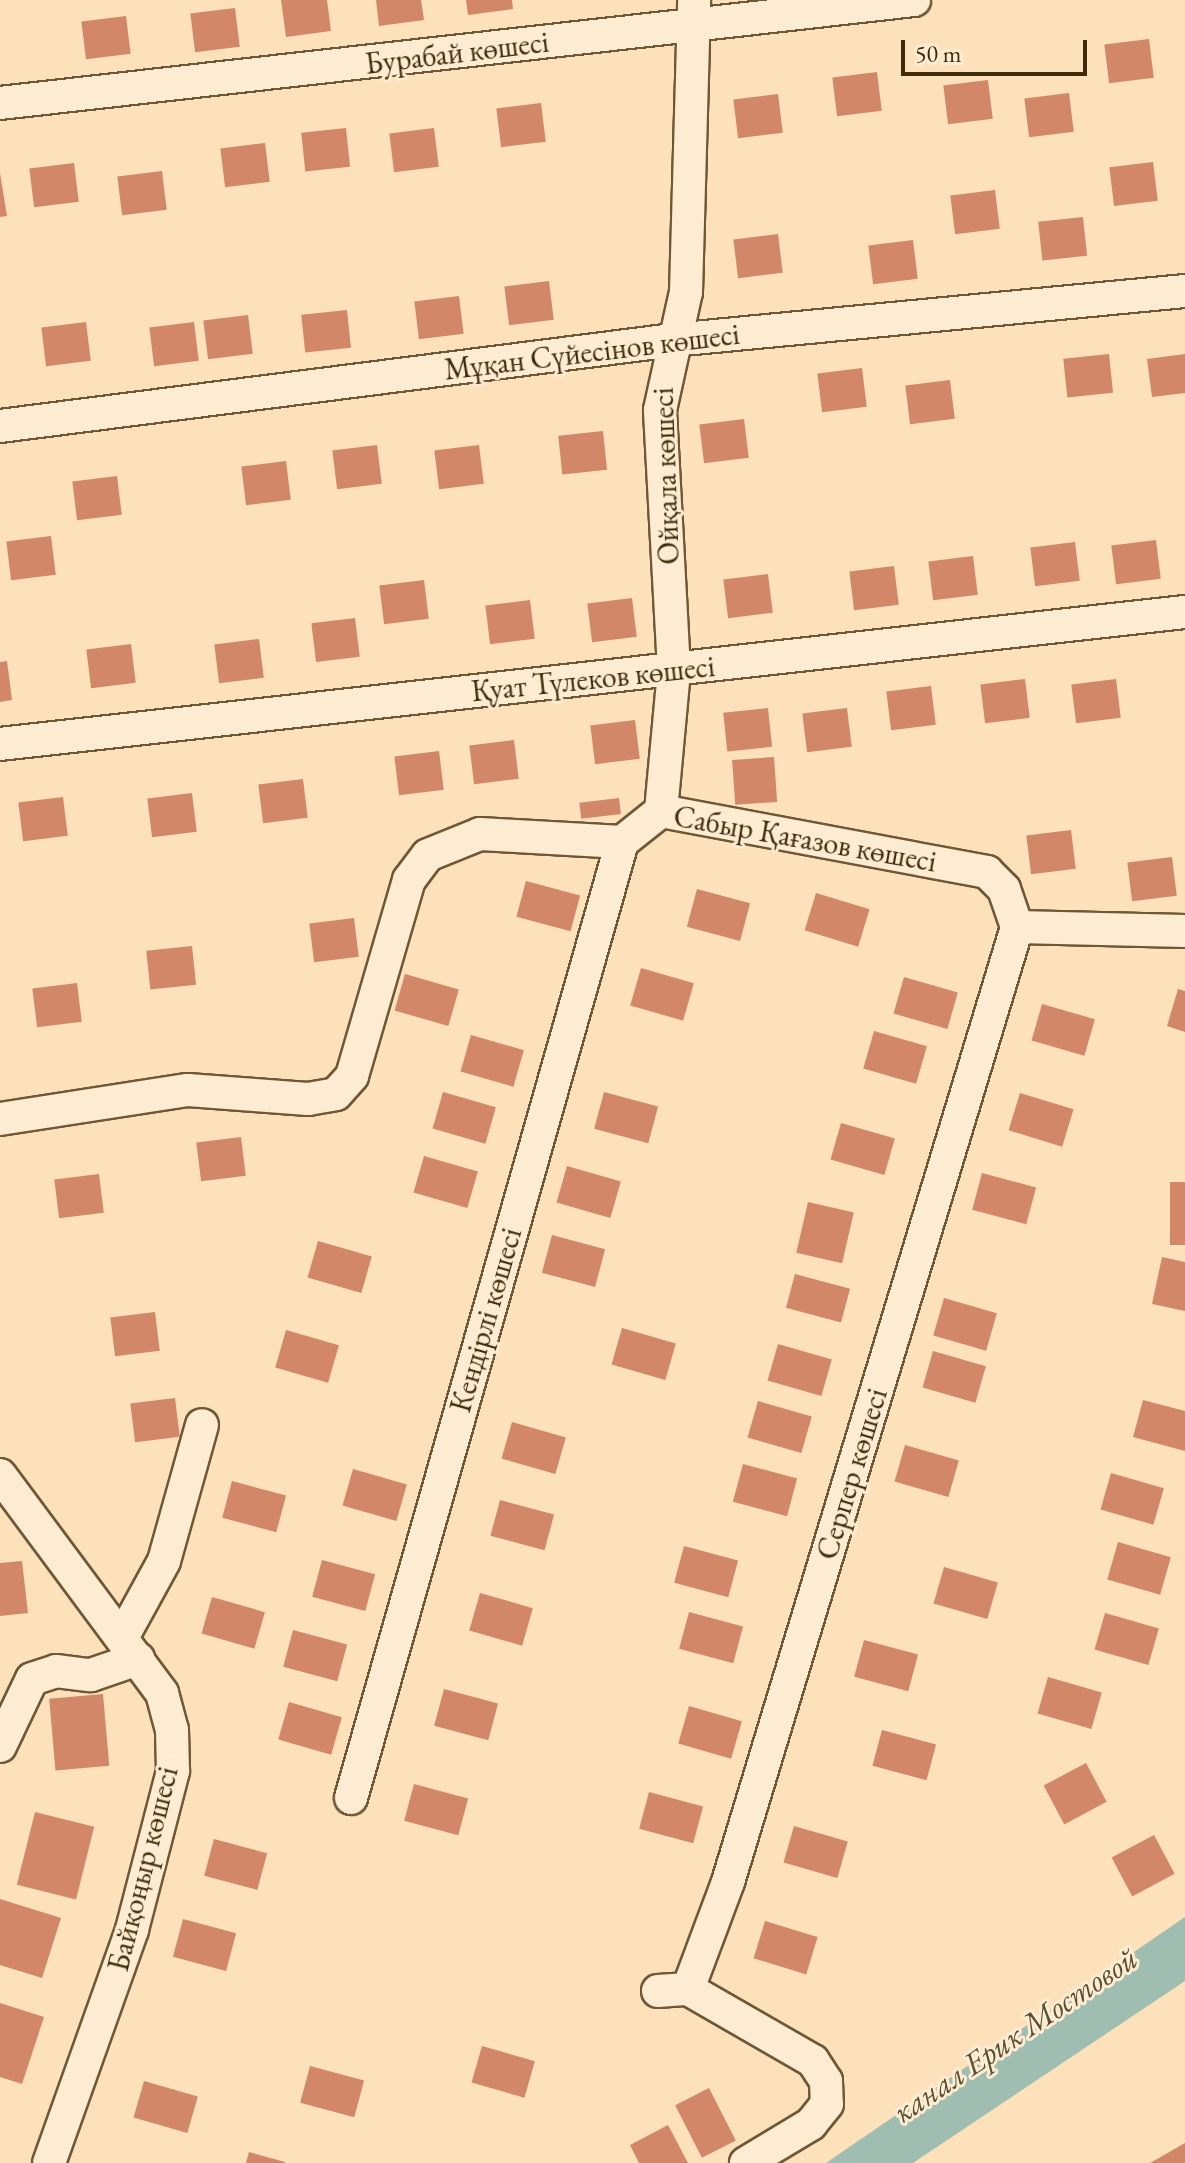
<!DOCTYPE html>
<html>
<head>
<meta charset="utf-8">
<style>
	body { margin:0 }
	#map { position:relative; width:1185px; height:2163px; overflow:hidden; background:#fde1ba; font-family:"EB Garamond",serif }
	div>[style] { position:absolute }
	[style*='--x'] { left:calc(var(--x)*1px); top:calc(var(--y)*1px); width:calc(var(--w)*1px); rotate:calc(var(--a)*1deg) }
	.water>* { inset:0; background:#9fbdb1 }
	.building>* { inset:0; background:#d38769; transform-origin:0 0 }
	.roads { filter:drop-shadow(2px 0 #6e5835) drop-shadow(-2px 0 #6e5835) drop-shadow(0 2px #6e5835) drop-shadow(0 -2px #6e5835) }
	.minor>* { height:32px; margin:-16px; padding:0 16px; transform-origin:16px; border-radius:16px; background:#feecd2 }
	span { translate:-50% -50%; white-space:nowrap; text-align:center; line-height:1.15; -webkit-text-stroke:6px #feecd2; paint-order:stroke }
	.street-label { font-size:30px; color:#3f2a09 }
	.water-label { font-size:32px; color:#574f33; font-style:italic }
	.scale { position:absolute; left:901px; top:40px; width:186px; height:36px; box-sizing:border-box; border:4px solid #3f2a09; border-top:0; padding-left:10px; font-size:24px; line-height:28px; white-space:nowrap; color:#3f2a09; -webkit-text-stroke:6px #feecd2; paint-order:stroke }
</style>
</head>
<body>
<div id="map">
	<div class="water">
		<div style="clip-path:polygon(1185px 1917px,1185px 1981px,913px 2163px,826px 2163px)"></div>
	</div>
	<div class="building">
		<div style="clip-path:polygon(281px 0,327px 0,331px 31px,286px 37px)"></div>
		<div style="clip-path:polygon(376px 0,421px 0,424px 20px,379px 26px)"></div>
		<div style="clip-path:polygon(466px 0,512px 0,513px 9px,468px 15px)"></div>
		<div style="left:235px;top:8px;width:39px;height:45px;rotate:83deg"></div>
		<div style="left:126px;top:16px;width:38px;height:45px;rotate:83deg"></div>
		<div style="left:1149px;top:39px;width:39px;height:45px;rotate:83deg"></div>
		<div style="left:877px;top:72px;width:39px;height:45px;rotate:83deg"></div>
		<div style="left:988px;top:80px;width:39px;height:45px;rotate:83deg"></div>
		<div style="left:1069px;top:93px;width:39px;height:45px;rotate:83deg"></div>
		<div style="left:778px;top:94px;width:39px;height:45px;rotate:83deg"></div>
		<div style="left:541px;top:103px;width:39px;height:45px;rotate:83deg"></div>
		<div style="left:346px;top:128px;width:39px;height:45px;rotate:84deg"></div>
		<div style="left:434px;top:128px;width:39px;height:45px;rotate:83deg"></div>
		<div style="left:265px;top:143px;width:39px;height:45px;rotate:83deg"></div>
		<div style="left:1153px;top:162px;width:39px;height:44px;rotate:83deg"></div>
		<div style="left:74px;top:163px;width:39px;height:45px;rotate:83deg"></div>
		<div style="left:162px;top:171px;width:39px;height:45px;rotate:83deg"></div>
		<div style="clip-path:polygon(0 173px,7px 216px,0 217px)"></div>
		<div style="left:995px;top:190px;width:39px;height:45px;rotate:83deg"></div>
		<div style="left:1083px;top:217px;width:39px;height:45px;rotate:84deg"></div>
		<div style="left:778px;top:234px;width:39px;height:45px;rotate:83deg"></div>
		<div style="left:913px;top:240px;width:39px;height:45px;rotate:83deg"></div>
		<div style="left:549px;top:281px;width:39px;height:45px;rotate:83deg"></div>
		<div style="left:459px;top:296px;width:38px;height:45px;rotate:83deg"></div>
		<div style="left:347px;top:310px;width:38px;height:46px;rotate:84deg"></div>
		<div style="left:248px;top:315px;width:39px;height:45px;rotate:83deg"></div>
		<div style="left:86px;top:322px;width:39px;height:45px;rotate:83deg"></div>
		<div style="left:194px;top:322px;width:39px;height:45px;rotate:83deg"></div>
		<div style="left:1109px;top:354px;width:39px;height:46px;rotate:84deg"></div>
		<div style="clip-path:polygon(1185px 354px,1185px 393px,1152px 397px,1147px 359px)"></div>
		<div style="left:862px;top:368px;width:39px;height:45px;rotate:83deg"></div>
		<div style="left:950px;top:380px;width:39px;height:45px;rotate:83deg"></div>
		<div style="left:744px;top:419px;width:39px;height:45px;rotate:83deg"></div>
		<div style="left:603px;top:431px;width:39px;height:45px;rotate:84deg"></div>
		<div style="left:377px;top:445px;width:39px;height:45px;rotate:83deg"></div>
		<div style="left:479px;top:445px;width:39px;height:45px;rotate:83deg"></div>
		<div style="left:286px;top:461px;width:39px;height:45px;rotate:83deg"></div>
		<div style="left:117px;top:476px;width:39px;height:45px;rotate:83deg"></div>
		<div style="left:51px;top:536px;width:39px;height:45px;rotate:83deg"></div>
		<div style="left:1156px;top:540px;width:39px;height:45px;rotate:83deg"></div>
		<div style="left:1075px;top:542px;width:39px;height:45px;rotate:83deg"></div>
		<div style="left:973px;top:556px;width:39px;height:45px;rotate:83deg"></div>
		<div style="left:894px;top:566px;width:39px;height:45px;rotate:83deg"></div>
		<div style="left:768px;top:574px;width:39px;height:45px;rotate:83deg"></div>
		<div style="left:424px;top:580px;width:39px;height:45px;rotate:83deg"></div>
		<div style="left:632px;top:598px;width:39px;height:45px;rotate:83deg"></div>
		<div style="left:530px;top:600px;width:39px;height:45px;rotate:83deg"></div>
		<div style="left:355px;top:618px;width:39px;height:44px;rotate:83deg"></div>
		<div style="left:259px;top:639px;width:39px;height:45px;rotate:83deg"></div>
		<div style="left:131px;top:644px;width:39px;height:45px;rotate:83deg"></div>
		<div style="clip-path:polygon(7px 661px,12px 700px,0 702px,0 662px)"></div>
		<div style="left:1025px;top:679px;width:39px;height:45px;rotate:83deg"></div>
		<div style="left:1116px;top:679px;width:39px;height:45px;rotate:83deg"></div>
		<div style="left:931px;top:686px;width:39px;height:45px;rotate:83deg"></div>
		<div style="left:768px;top:708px;width:39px;height:45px;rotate:84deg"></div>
		<div style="left:847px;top:708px;width:39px;height:45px;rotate:83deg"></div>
		<div style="left:635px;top:720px;width:39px;height:45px;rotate:83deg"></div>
		<div style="left:514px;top:740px;width:39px;height:45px;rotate:83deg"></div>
		<div style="left:439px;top:751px;width:39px;height:45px;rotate:83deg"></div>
		<div style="left:774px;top:757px;width:45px;height:42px;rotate:86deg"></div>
		<div style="left:303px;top:779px;width:39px;height:45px;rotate:83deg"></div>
		<div style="left:192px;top:793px;width:39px;height:45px;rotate:83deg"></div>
		<div style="left:63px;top:797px;width:39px;height:45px;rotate:83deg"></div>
		<div style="left:619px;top:798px;width:16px;height:40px;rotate:83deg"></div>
		<div style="left:1071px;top:830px;width:39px;height:45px;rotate:83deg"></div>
		<div style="left:1172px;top:857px;width:39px;height:45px;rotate:83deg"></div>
		<div style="left:526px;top:881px;width:56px;height:37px;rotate:15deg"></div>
		<div style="left:697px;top:889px;width:55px;height:39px;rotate:15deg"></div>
		<div style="left:816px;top:893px;width:56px;height:39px;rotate:17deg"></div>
		<div style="left:354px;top:918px;width:39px;height:45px;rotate:83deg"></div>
		<div style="left:192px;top:946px;width:39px;height:46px;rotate:84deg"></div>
		<div style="left:641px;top:968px;width:55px;height:39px;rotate:16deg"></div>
		<div style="left:405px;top:974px;width:56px;height:38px;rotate:16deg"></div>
		<div style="left:904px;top:977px;width:56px;height:38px;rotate:16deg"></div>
		<div style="left:77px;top:983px;width:39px;height:45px;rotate:83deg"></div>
		<div style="clip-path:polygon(1178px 989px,1185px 991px,1185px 1032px,1167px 1026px)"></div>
		<div style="left:1042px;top:1004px;width:55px;height:38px;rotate:16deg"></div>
		<div style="left:874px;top:1031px;width:55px;height:39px;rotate:16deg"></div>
		<div style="left:471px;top:1035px;width:55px;height:38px;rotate:16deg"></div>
		<div style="left:443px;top:1092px;width:55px;height:38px;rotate:16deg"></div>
		<div style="left:604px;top:1092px;width:56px;height:38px;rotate:15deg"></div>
		<div style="left:1020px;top:1093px;width:56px;height:39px;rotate:17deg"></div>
		<div style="left:841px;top:1123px;width:56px;height:38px;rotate:16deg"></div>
		<div style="left:241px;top:1137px;width:39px;height:45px;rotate:83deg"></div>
		<div style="left:424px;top:1156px;width:56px;height:38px;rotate:16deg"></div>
		<div style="left:567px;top:1166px;width:56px;height:38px;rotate:16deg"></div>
		<div style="left:982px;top:1173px;width:56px;height:38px;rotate:15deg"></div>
		<div style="left:99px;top:1174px;width:39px;height:45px;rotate:83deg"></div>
		<div style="left:1170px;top:1182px;width:15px;height:63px"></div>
		<div style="left:808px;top:1202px;width:47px;height:52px;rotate:13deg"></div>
		<div style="left:552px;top:1235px;width:55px;height:39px;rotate:15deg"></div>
		<div style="left:318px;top:1241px;width:56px;height:38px;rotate:16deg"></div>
		<div style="clip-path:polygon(1162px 1257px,1185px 1262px,1185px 1311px,1152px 1304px)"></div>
		<div style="left:795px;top:1274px;width:57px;height:35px;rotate:15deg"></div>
		<div style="left:944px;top:1298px;width:55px;height:39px;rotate:16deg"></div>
		<div style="left:155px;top:1312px;width:39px;height:45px;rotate:83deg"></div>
		<div style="left:622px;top:1328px;width:56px;height:38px;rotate:16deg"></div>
		<div style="left:286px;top:1330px;width:55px;height:39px;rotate:16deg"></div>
		<div style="left:778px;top:1344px;width:56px;height:38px;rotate:16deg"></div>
		<div style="left:933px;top:1351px;width:55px;height:38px;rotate:16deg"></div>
		<div style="left:175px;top:1398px;width:39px;height:45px;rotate:83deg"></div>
		<div style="clip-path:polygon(1143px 1400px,1185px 1411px,1185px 1451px,1133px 1437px)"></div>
		<div style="left:758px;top:1401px;width:56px;height:38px;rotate:16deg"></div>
		<div style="left:512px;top:1422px;width:56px;height:38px;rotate:16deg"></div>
		<div style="left:905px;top:1445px;width:56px;height:38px;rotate:16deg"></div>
		<div style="left:743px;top:1464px;width:56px;height:39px;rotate:15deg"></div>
		<div style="left:353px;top:1469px;width:56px;height:38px;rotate:16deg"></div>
		<div style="left:1111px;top:1473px;width:55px;height:38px;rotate:16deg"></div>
		<div style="left:232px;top:1481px;width:56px;height:38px;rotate:15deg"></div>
		<div style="left:500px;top:1500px;width:56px;height:37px;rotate:15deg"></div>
		<div style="left:1118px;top:1542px;width:55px;height:39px;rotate:16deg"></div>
		<div style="left:684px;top:1546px;width:56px;height:38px;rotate:15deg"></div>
		<div style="left:322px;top:1560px;width:55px;height:38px;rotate:15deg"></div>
		<div style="clip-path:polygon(22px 1561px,28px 1613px,0 1616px,0 1563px)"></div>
		<div style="left:944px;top:1567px;width:56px;height:38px;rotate:16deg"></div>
		<div style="left:480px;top:1593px;width:55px;height:39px;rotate:16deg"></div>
		<div style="left:212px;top:1597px;width:55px;height:38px;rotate:16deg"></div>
		<div style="left:689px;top:1612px;width:56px;height:38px;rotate:15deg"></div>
		<div style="left:1105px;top:1613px;width:56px;height:38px;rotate:16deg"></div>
		<div style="left:293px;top:1630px;width:56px;height:38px;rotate:15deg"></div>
		<div style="left:864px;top:1640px;width:56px;height:38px;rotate:15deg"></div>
		<div style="left:1048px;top:1677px;width:56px;height:38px;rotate:16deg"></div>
		<div style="left:444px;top:1689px;width:56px;height:38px;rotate:15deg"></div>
		<div style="left:103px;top:1694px;width:72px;height:54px;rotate:85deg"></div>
		<div style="left:289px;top:1702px;width:55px;height:39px;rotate:16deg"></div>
		<div style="left:689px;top:1706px;width:55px;height:39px;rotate:16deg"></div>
		<div style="left:882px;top:1730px;width:56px;height:37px;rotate:15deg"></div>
		<div style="left:1086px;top:1763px;width:44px;height:48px;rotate:62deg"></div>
		<div style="left:414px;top:1784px;width:56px;height:38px;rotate:15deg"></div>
		<div style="left:649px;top:1792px;width:56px;height:38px;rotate:15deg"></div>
		<div style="left:35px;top:1812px;width:61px;height:75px;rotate:14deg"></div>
		<div style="left:794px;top:1826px;width:56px;height:38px;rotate:16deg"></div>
		<div style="left:1154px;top:1835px;width:44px;height:48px;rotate:62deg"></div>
		<div style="left:214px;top:1839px;width:55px;height:38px;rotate:15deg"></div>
		<div style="clip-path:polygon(0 1899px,61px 1918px,42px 1978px,0 1965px)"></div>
		<div style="left:183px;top:1919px;width:55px;height:39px;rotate:15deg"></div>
		<div style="left:765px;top:1921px;width:55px;height:39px;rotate:17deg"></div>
		<div style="clip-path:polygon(0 2003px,44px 2017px,22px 2084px,0 2077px)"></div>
		<div style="left:482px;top:2046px;width:55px;height:38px;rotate:16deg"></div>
		<div style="left:310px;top:2066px;width:56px;height:38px;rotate:15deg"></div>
		<div style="left:144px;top:2081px;width:56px;height:38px;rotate:16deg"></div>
		<div style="left:709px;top:2088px;width:59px;height:38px;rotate:63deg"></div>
		<div style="clip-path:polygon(668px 2125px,688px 2163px,639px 2163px,630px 2145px)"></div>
		<div style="clip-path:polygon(1185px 2143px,1185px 2163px,1150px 2163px)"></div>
		<div style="clip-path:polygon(249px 2152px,285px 2162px,285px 2163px,246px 2163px)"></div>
	</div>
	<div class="roads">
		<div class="minor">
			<div style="--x:0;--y:103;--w:920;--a:-6.43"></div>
			<div style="--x:0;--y:426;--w:678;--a:-7.28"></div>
			<div style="--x:673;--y:340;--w:514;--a:-5.47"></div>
			<div style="--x:0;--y:744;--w:1192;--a:-6.36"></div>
			<div style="--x:661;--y:811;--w:142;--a:-84.7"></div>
			<div style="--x:674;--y:670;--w:260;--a:-93.1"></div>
			<div style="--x:660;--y:410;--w:121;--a:-77.6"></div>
			<div style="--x:686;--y:292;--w:292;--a:-88.4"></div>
			<div style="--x:0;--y:1119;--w:190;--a:-8.8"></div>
			<div style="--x:188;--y:1090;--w:120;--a:4.3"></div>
			<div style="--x:308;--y:1099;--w:28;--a:-10"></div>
			<div style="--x:336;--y:1094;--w:24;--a:-48"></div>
			<div style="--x:352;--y:1076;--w:204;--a:-73.8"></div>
			<div style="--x:409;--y:880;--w:31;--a:-53"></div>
			<div style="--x:428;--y:855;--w:56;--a:-22"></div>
			<div style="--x:480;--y:834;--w:142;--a:3.2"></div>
			<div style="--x:622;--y:842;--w:50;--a:-38.5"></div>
			<div style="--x:661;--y:811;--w:332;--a:10.6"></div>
			<div style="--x:987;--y:872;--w:24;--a:45"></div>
			<div style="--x:1004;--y:889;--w:40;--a:71.1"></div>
			<div style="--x:1017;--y:927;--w:168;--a:1.4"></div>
			<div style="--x:0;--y:1475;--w:272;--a:53.4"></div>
			<div style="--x:162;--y:1693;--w:38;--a:75"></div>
			<div style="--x:172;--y:1730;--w:41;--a:88.6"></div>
			<div style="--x:173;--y:1771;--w:164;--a:104.5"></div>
			<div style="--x:132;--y:1930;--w:247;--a:109.6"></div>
			<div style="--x:123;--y:1636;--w:85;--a:-61.3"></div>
			<div style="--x:164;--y:1561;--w:141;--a:-74.4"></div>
			<div style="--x:0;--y:1746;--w:74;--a:-64.5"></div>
			<div style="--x:32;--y:1679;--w:25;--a:-18"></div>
			<div style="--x:56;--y:1671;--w:35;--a:7"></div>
			<div style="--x:91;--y:1675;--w:50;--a:-18.8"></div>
			<div style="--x:351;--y:1798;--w:994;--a:-74.17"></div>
			<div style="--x:688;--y:1989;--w:144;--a:29.9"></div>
			<div style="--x:813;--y:2061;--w:24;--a:57"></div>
			<div style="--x:826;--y:2081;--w:23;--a:88"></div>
			<div style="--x:827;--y:2104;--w:26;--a:129"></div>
			<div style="--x:811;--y:2124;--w:76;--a:149"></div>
			<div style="--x:658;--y:1991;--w:30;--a:-4"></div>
			<div style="--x:688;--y:1989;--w:114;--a:-69.5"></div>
			<div style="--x:728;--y:1882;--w:998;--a:-73.16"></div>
		</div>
	</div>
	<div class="street-label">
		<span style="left:457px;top:53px;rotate:-7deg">Бурабай көшесi</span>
		<span style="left:592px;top:352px;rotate:-7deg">Мұқан Сүйесінов көшесі</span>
		<span style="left:666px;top:476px;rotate:-92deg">Ойқала көшесі</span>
		<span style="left:593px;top:679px;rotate:-6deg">Қуат Түлеков көшесі</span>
		<span style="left:805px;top:839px;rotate:10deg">Сабыр Қағазов көшесі</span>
		<span style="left:486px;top:1320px;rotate:-74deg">Кендірлі көшесі</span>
		<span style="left:852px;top:1474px;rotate:-73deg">Серпер көшесі</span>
		<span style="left:143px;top:1869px;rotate:-76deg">Байқоңыр көшесi</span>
	</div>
	<div class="water-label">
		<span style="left:1015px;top:2035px;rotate:-34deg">канал Ерик Мостовой</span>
	</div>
	<div class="scale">50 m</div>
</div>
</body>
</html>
